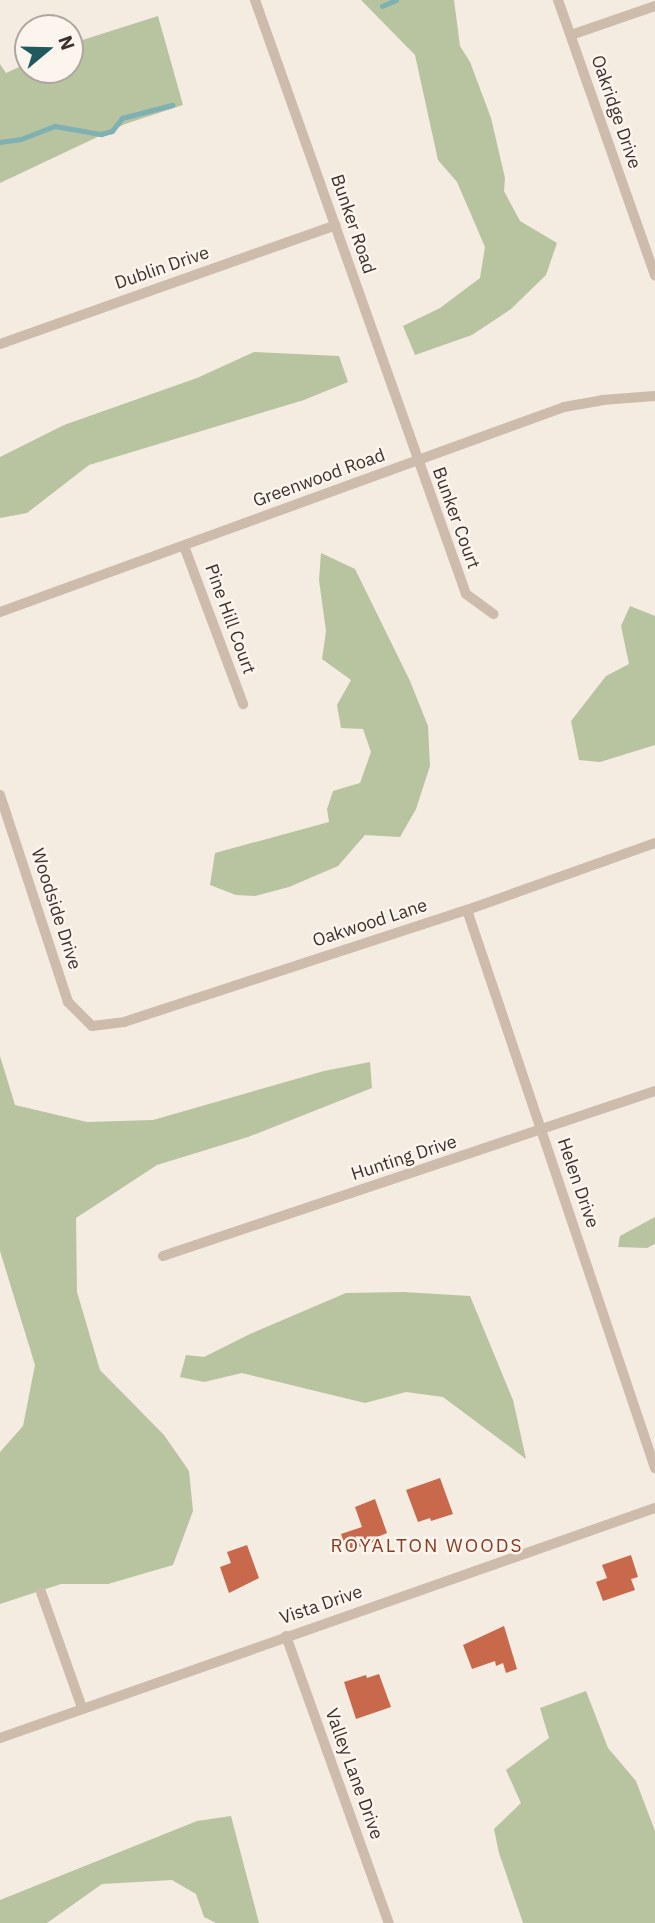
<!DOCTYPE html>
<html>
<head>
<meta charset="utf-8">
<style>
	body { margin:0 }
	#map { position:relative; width:655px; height:1923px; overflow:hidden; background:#f4ebe1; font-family:"IBM Plex Sans",sans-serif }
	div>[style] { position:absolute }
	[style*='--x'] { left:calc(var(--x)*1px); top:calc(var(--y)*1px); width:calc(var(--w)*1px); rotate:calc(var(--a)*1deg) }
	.green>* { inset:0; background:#b8c4a0 }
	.stream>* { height:4.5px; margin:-2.25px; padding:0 2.25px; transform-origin:2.25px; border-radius:2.25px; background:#7fb0b2 }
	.building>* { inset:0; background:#c8694b }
	.street>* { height:10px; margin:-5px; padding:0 5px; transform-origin:5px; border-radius:5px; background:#cdbbac }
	span { translate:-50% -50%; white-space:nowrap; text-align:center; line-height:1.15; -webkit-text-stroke:5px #fbf5ee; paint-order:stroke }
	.street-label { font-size:18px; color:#3b302b }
	.neighbourhood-label { font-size:19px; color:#8c3b22; letter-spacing:2px }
	.north { position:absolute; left:14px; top:14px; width:70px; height:70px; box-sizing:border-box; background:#fbf5ee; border:2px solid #aea6a0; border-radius:50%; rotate:71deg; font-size:19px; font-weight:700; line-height:28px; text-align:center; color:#3b302b }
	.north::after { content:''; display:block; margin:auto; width:24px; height:32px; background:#1f5a5e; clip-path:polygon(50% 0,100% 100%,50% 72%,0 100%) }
</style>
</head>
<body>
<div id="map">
	<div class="green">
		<div style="clip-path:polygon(361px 0,454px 0,460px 46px,470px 62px,491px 118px,505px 178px,504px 191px,520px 221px,557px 243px,546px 275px,511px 309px,472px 335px,415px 355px,403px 326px,440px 308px,480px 278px,485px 247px,457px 182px,438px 160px,415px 55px)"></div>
		<div style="clip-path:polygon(158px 16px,183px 105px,125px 124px,0 183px,0 64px,6px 73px,28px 63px,28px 70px,70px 70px,70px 44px)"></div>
		<div style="clip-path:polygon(254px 352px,339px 356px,348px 382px,304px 400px,89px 465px,27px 513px,0 518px,0 457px,64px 425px,197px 378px)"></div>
		<div style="clip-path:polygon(321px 553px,355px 569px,410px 681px,428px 726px,430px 766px,416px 809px,400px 837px,365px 835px,338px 866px,289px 887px,255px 896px,236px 895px,210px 885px,215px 853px,329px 822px,327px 809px,333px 791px,360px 783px,371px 752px,363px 729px,341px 728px,337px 705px,351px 680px,322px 659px,326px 631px,319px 580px)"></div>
		<div style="clip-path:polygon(630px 606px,655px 616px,655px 745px,600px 762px,579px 760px,571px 721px,606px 676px,629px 664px,621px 626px)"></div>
		<div style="clip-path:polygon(0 1056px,15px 1105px,87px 1122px,153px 1120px,324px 1071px,370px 1062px,372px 1088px,248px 1137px,157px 1165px,76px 1218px,77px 1292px,100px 1370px,164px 1435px,189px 1471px,193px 1511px,173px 1565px,108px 1584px,61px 1584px,0 1604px,0 1452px,23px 1426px,35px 1365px,0 1251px)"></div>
		<div style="clip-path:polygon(655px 1217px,655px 1244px,647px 1248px,618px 1247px,620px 1236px)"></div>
		<div style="clip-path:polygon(403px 1292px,470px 1296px,513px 1400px,526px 1459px,443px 1397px,406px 1392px,365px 1403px,242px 1373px,204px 1382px,180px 1377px,186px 1355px,204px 1357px,250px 1334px,346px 1293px)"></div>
		<div style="clip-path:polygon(586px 1691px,608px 1748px,636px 1781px,655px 1831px,655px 1923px,523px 1923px,499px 1853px,494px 1829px,521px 1803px,506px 1770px,549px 1738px,540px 1708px)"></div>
		<div style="clip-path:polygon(231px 1816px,259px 1923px,216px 1923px,204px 1917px,196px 1894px,172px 1880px,102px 1884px,47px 1923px,0 1923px,0 1900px,197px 1821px)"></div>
	</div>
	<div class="stream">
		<div style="--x:382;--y:6;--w:15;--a:-23"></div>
		<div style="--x:0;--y:142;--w:21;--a:-8"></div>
		<div style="--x:21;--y:139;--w:36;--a:-21"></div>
		<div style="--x:55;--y:126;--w:47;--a:9.9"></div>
		<div style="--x:101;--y:134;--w:11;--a:-15"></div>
		<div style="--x:112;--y:131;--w:16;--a:-52"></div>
		<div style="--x:122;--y:118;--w:52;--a:-14.6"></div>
	</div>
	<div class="building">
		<div style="clip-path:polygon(440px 1478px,453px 1514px,431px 1521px,430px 1518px,418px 1522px,406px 1490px)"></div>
		<div style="clip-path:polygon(375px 1499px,387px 1533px,375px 1538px,376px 1541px,347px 1551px,341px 1534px,362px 1527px,355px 1507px)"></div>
		<div style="clip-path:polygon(247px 1545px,259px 1578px,229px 1593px,220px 1567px,231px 1563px,227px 1552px)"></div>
		<div style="clip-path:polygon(631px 1555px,638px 1577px,631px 1579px,635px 1590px,603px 1601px,596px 1582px,607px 1578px,602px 1565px)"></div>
		<div style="clip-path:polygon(504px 1626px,517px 1669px,506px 1673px,503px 1663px,496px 1666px,495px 1661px,472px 1669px,463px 1645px)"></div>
		<div style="clip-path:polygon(379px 1674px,391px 1707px,356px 1719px,344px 1682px,366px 1675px,367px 1678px)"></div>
	</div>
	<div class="street">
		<div style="--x:255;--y:0;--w:630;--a:70.44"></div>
		<div style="--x:466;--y:594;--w:34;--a:36"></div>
		<div style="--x:558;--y:0;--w:292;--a:70.6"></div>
		<div style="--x:571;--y:35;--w:89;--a:-19"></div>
		<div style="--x:0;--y:344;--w:356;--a:-19.5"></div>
		<div style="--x:184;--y:546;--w:169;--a:69.5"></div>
		<div style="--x:0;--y:612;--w:600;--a:-19.97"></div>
		<div style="--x:564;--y:407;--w:39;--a:-10"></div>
		<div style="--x:602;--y:400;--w:53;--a:-4.3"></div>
		<div style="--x:0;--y:795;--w:218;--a:71.8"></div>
		<div style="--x:68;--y:1002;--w:34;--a:45"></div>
		<div style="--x:92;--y:1026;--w:32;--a:-7"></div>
		<div style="--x:124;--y:1022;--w:361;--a:-18.1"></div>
		<div style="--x:467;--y:910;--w:200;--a:-19.6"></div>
		<div style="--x:467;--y:910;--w:589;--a:71.38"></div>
		<div style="--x:163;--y:1256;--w:519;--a:-18.54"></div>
		<div style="--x:41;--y:1592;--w:123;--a:70.5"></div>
		<div style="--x:286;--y:1636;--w:305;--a:70.3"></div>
		<div style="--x:0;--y:1738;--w:694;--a:-19.35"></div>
	</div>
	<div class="street-label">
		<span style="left:616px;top:112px;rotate:71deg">Oakridge Drive</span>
		<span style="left:353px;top:224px;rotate:71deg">Bunker Road</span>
		<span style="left:162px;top:268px;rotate:-19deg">Dublin Drive</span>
		<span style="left:319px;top:478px;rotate:-20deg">Greenwood Road</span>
		<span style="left:456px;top:518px;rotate:70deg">Bunker Court</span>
		<span style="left:230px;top:619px;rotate:70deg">Pine Hill Court</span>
		<span style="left:56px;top:909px;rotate:72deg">Woodside Drive</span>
		<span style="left:370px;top:923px;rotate:-18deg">Oakwood Lane</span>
		<span style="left:404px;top:1158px;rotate:-18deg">Hunting Drive</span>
		<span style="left:578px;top:1183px;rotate:71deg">Helen Drive</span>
		<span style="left:321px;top:1605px;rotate:-19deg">Vista Drive</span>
		<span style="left:354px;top:1774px;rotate:70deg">Valley Lane Drive</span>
	</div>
	<div class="neighbourhood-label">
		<span style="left:427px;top:1546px">ROYALTON WOODS</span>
	</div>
	<div class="north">N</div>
</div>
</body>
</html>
